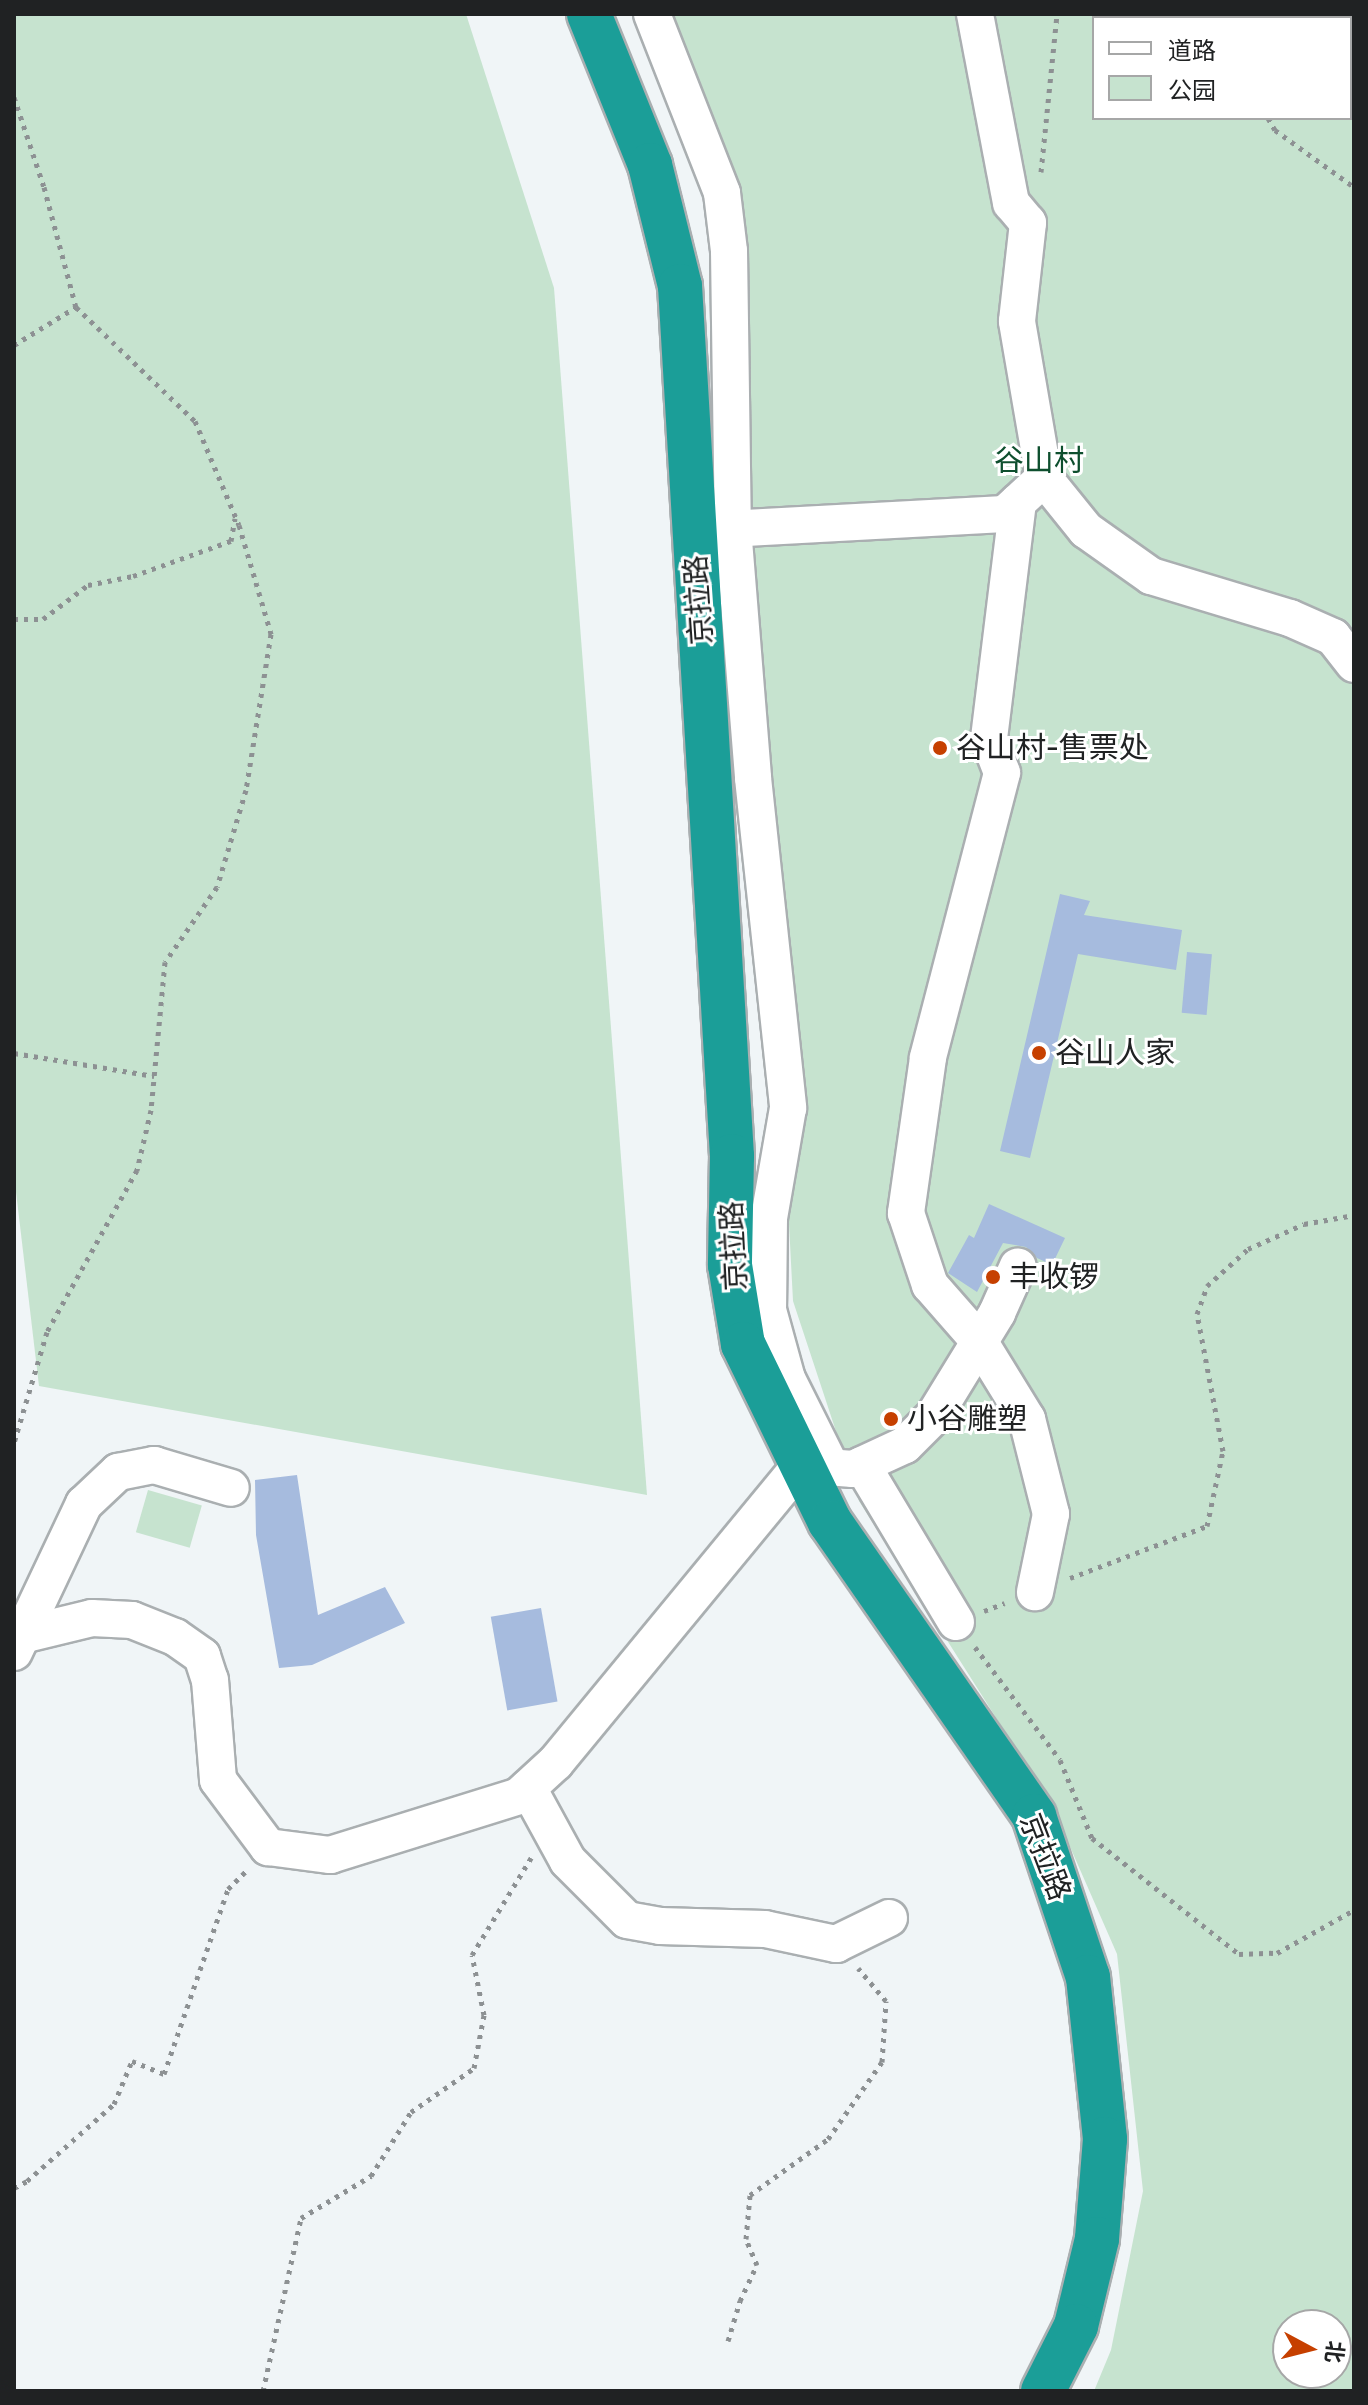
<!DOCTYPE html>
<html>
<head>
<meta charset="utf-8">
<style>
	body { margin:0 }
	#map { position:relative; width:1368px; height:2405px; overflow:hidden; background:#f0f5f7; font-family:Cabin,"Noto Sans SC",sans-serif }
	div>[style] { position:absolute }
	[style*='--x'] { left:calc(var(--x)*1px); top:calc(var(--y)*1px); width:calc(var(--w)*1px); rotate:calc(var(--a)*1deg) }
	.green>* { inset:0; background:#c6e3cf; transform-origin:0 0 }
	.building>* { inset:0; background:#a6bbde; transform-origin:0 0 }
	.path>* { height:5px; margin-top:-2.5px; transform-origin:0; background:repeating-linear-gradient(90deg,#8d9193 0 4px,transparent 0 10px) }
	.roads { filter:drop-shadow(2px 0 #aaafb1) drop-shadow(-2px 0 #aaafb1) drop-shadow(0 2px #aaafb1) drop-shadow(0 -2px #aaafb1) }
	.minor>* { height:36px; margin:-18px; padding:0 18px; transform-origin:18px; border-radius:18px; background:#fff }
	.highway>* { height:44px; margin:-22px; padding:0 22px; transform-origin:22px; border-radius:22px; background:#1b9e98 }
	.dots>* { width:22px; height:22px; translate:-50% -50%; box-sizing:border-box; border:4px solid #fff; border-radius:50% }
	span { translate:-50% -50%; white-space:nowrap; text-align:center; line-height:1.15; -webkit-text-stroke:6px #fff; paint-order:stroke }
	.park-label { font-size:30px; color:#0e4f2e }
	.street-label { font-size:30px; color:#202223 }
	.poi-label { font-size:30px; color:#202223 }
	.left { translate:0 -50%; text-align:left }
	.frame { position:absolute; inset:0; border:16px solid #202223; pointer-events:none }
	.legend { position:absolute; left:1092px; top:16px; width:260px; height:104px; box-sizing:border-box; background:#fff; border:2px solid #a6a7a7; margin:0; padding:10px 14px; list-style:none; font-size:24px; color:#202223 }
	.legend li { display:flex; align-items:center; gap:16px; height:40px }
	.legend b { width:40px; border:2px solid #a6a7a7 }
	.north { position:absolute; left:1272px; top:2309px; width:80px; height:80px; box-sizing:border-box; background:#fff; border:2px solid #a6a7a7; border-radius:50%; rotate:97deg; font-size:22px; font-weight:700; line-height:32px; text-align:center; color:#202223 }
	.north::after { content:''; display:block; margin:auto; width:28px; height:36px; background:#c64000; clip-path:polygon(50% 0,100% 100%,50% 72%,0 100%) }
</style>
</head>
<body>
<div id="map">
	<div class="green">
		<div style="clip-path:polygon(14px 14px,466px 14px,554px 288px,647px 1495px,39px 1386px,14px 1175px)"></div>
		<div style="clip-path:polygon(evenodd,647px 14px,1354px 14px,1354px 2391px,1094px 2391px,1111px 2350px,1143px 2191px,1117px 1954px,1053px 1808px,859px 1501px,793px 1301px,783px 1109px,713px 212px,647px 14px,1094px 18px,1350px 18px,1350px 118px,1094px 118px,1094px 18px,647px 14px,1288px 2325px,1336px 2325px,1336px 2373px,1288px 2373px,1288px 2325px)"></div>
		<div style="left:148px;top:1490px;width:56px;height:44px;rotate:16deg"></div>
	</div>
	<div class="building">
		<div style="clip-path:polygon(1060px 894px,1090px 901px,1084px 915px,1182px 930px,1176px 970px,1078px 954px,1030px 1158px,1000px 1151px)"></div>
		<div style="left:1187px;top:952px;width:25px;height:61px;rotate:5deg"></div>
		<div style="clip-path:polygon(989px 1204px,1065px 1238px,1052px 1265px,1037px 1258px,1026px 1247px,1003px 1243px,977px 1292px,948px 1273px,969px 1235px,974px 1238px)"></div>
		<div style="clip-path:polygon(297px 1475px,318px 1615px,385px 1587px,405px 1623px,312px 1665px,279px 1668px,256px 1535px,255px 1480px)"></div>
		<div style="left:541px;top:1608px;width:95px;height:51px;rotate:80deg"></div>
	</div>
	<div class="path">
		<div style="--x:1205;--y:14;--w:4;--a:63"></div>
		<div style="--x:14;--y:97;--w:95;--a:71.6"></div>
		<div style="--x:44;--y:187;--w:124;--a:75.1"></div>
		<div style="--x:76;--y:307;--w:165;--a:43.8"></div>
		<div style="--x:195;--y:421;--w:113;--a:67.1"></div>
		<div style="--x:239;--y:525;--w:114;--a:73.6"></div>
		<div style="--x:271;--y:634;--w:158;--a:99.1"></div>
		<div style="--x:246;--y:790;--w:101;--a:106.6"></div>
		<div style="--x:217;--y:887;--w:91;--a:124.7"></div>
		<div style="--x:165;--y:962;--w:149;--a:95.4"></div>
		<div style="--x:151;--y:1110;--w:62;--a:103.1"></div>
		<div style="--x:137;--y:1170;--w:185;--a:119.1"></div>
		<div style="--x:47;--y:1332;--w:116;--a:106.6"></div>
		<div style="--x:1268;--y:118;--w:14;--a:60"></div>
		<div style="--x:1275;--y:130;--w:97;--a:35.8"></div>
		<div style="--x:1041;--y:172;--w:159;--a:-84.2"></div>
		<div style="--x:14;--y:345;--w:73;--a:-31.5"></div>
		<div style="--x:14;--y:619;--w:29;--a:0"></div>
		<div style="--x:43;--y:619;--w:56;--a:-37.1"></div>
		<div style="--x:88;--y:585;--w:46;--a:-11.3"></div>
		<div style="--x:133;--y:576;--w:104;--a:-19.7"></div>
		<div style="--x:231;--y:541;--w:23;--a:-80"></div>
		<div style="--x:14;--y:1053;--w:142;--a:9.3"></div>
		<div style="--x:1070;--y:1578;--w:147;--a:-20.8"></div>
		<div style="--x:1207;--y:1526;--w:77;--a:-78"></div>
		<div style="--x:1223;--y:1451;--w:139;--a:-100.7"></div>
		<div style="--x:1197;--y:1314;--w:30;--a:-70"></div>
		<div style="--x:1207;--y:1286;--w:55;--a:-42.1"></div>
		<div style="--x:1248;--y:1249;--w:61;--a:-24.1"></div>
		<div style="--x:1304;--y:1224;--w:51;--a:-10.2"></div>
		<div style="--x:984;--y:1611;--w:22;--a:-21"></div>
		<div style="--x:975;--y:1647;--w:141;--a:53"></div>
		<div style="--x:1060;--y:1760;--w:84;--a:67.7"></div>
		<div style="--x:1092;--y:1838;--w:187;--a:38.3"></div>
		<div style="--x:1239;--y:1954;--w:38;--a:-2"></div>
		<div style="--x:1277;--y:1953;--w:88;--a:-29.2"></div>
		<div style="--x:14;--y:2188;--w:15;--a:-28"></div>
		<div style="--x:27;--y:2181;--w:116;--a:-41.5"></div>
		<div style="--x:114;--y:2104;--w:47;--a:-67.3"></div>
		<div style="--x:132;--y:2061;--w:35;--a:22"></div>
		<div style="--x:164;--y:2074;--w:196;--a:-70.9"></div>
		<div style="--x:228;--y:1889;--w:27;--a:-45"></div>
		<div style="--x:728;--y:2341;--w:42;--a:-73.3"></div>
		<div style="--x:740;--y:2301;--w:40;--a:-65"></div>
		<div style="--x:757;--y:2265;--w:28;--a:-113"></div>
		<div style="--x:746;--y:2239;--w:44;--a:-84.8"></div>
		<div style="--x:750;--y:2195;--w:96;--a:-35.7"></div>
		<div style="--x:828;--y:2139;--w:94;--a:-55"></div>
		<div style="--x:882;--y:2062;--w:61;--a:-86.2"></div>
		<div style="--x:886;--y:2001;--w:43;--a:-130.3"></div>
		<div style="--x:263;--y:2391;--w:177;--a:-77.6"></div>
		<div style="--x:301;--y:2218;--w:82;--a:-31"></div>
		<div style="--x:371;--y:2176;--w:75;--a:-58"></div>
		<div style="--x:411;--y:2112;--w:77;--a:-34.9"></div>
		<div style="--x:474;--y:2068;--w:54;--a:-79.3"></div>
		<div style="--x:484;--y:2015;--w:61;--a:-101.3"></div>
		<div style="--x:472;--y:1955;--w:114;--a:-58.7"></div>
	</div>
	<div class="roads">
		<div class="minor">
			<div style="--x:652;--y:14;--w:192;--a:68.6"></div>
			<div style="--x:722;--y:193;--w:58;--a:83.1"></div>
			<div style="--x:729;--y:251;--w:277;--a:89.2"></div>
			<div style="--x:733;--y:528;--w:251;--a:85.4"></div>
			<div style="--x:753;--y:778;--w:332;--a:83.9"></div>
			<div style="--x:788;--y:1108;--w:112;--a:99.8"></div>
			<div style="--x:769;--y:1218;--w:92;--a:90.6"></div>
			<div style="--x:768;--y:1310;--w:72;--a:74.6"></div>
			<div style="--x:787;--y:1379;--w:98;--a:63.4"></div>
			<div style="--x:1044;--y:478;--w:67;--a:51.1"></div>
			<div style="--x:1086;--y:530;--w:80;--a:35.3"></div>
			<div style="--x:1151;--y:576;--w:145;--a:16.8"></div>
			<div style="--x:1290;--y:618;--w:47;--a:23.8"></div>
			<div style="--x:1333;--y:637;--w:34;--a:52"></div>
			<div style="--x:1018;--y:502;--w:239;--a:97"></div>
			<div style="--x:989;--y:739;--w:36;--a:69"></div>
			<div style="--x:1002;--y:773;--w:294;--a:104.6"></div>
			<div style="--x:928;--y:1058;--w:157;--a:98.1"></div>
			<div style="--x:906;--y:1213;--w:76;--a:71.6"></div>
			<div style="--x:930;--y:1285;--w:74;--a:48.8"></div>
			<div style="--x:979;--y:1341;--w:92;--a:58.4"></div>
			<div style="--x:1027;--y:1419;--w:98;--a:75.8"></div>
			<div style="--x:1051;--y:1514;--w:80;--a:101.6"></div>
			<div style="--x:708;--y:530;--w:297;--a:-3.1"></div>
			<div style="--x:1005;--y:514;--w:53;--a:-42.7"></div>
			<div style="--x:1044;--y:478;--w:159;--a:-99.8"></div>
			<div style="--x:1017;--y:321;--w:99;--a:-83.6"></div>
			<div style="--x:1028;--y:223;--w:26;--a:-130"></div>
			<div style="--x:1011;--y:203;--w:192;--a:-100.8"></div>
			<div style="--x:862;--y:1465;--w:183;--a:59.1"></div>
			<div style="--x:22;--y:1635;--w:145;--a:-64.7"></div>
			<div style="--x:84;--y:1504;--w:47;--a:-43.3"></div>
			<div style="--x:118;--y:1472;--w:37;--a:-11"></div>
			<div style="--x:154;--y:1465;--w:80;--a:16.6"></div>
			<div style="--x:14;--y:1652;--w:19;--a:-65"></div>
			<div style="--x:22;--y:1635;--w:72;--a:-13.7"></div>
			<div style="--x:92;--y:1618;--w:40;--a:2.9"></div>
			<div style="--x:132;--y:1620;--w:46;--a:21.6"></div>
			<div style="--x:175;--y:1637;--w:33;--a:35"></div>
			<div style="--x:202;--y:1656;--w:25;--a:72"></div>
			<div style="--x:210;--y:1680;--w:100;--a:85.4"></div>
			<div style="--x:218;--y:1780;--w:84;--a:53.3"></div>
			<div style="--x:268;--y:1847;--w:63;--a:7.4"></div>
			<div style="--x:330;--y:1855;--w:198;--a:-17.3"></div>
			<div style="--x:519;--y:1796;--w:50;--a:-42.6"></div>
			<div style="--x:556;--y:1762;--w:385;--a:-50.5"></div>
			<div style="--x:801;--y:1465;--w:52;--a:4.4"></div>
			<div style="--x:853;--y:1469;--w:57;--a:-24.8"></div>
			<div style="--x:905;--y:1445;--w:41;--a:-45"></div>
			<div style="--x:934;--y:1416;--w:121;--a:-58.5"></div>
			<div style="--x:997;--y:1313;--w:51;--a:-65.9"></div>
			<div style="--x:528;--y:1788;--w:83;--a:61.3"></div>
			<div style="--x:568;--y:1861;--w:83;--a:45"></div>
			<div style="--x:627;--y:1920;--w:34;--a:10"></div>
			<div style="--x:660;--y:1926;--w:105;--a:1.6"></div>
			<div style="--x:765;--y:1929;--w:73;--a:11.9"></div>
			<div style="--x:836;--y:1944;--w:59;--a:-26.1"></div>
		</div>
		<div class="highway">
			<div style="--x:589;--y:14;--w:163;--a:68"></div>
			<div style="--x:650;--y:165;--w:125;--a:76.1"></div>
			<div style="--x:680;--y:286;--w:872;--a:86.58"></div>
			<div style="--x:732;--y:1156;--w:109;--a:91.1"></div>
			<div style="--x:730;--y:1265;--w:80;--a:80.7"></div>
			<div style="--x:743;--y:1344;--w:198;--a:64"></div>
			<div style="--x:830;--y:1522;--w:358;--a:55.2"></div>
			<div style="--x:1034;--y:1816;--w:170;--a:71.5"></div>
			<div style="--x:1088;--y:1977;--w:163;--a:84"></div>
			<div style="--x:1105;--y:2139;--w:100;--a:94.6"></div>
			<div style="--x:1097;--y:2239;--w:89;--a:103.6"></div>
			<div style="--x:1076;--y:2326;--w:73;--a:116.9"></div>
		</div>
	</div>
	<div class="dots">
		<div style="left:940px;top:748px;background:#c64000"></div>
		<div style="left:1039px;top:1053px;background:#c64000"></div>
		<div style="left:993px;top:1277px;background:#c64000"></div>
		<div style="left:891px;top:1419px;background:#c64000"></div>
	</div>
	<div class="park-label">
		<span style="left:1039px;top:461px">谷山村</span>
	</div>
	<div class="street-label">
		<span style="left:699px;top:600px;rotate:-94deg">京拉路</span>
		<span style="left:734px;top:1246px;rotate:-93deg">京拉路</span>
		<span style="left:1045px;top:1857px;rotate:69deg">京拉路</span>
	</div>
	<div class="poi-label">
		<span class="left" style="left:956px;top:748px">谷山村-售票处</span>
		<span class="left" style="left:1055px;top:1053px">谷山人家</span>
		<span class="left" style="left:1009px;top:1277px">丰收锣</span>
		<span class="left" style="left:907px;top:1419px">小谷雕塑</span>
	</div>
	<div class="frame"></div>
	<ul class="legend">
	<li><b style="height:10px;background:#fff"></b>道路</li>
	<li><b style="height:22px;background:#c6e3cf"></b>公园</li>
	</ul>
	<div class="north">北</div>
</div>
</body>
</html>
